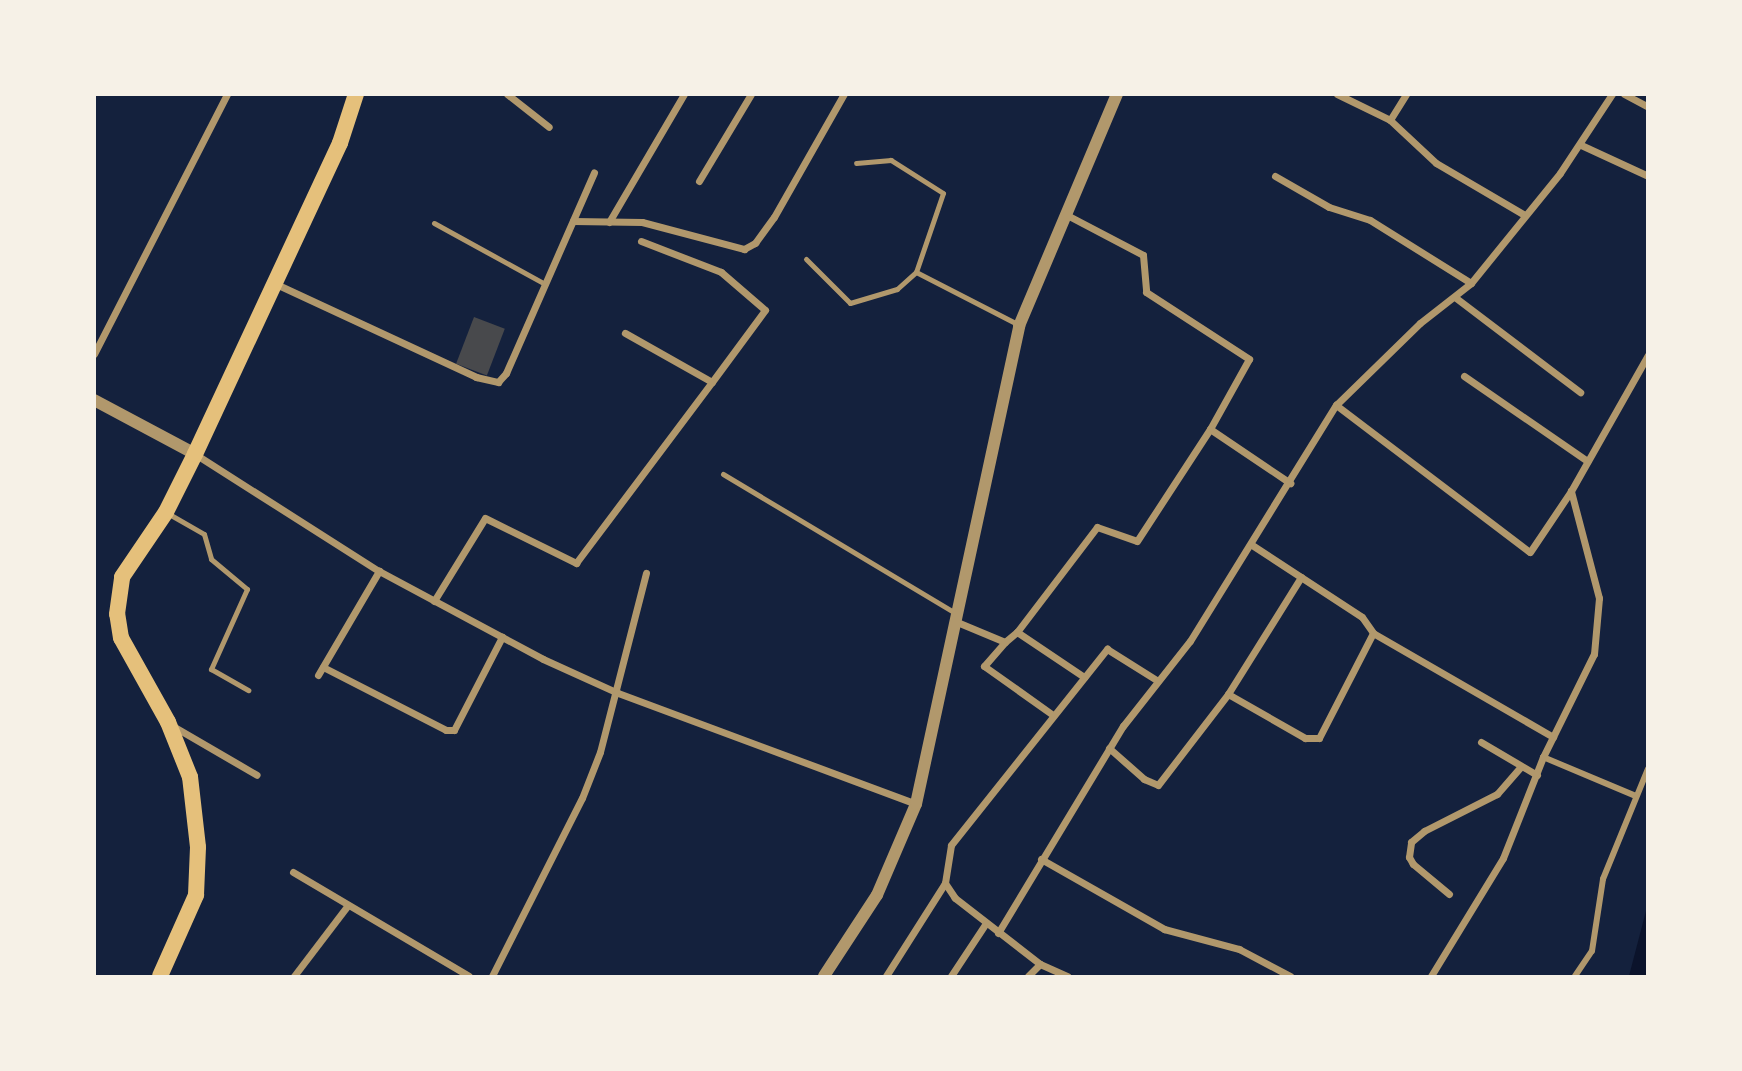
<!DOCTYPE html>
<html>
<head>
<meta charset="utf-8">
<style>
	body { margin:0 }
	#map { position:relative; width:1742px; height:1071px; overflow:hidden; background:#14213d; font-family:"PT Sans",sans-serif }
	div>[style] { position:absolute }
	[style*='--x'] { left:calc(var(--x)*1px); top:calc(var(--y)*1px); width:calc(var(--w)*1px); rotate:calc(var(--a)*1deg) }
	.water>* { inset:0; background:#0b132b }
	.building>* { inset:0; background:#48494c; transform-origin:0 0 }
	.service>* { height:5px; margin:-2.5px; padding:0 2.5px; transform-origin:2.5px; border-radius:2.5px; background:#b1986c }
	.pedestrian>* { height:6px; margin:-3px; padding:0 3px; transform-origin:3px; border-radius:3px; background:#b1986c }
	.minor>* { height:7px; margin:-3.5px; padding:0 3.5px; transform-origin:3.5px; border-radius:3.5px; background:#b1986c }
	.tertiary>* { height:12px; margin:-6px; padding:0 6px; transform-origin:6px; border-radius:6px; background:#b1986c }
	.primary>* { height:16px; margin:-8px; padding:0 8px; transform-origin:8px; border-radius:8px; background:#e5c07b }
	span { translate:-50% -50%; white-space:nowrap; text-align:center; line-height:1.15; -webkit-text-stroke:5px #f6f1e7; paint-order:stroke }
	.frame { position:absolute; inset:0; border:96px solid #f6f1e7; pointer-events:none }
</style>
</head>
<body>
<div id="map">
	<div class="water">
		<div style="clip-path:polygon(1647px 907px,1647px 976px,1629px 976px)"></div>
	</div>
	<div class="building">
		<div style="left:474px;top:317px;width:33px;height:50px;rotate:21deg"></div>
	</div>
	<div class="service">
		<div style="--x:434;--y:223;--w:127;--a:28.8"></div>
		<div style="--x:806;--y:259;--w:62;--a:45"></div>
		<div style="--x:850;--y:303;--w:49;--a:-16.6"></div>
		<div style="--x:897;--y:289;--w:25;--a:-42"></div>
		<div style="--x:916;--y:272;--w:83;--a:-71.1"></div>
		<div style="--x:943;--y:193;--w:62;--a:-147.6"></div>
		<div style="--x:891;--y:160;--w:35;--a:175"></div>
		<div style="--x:916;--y:272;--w:116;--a:27.2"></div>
		<div style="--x:723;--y:474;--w:270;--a:30.9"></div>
		<div style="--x:169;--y:514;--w:40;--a:29.7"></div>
		<div style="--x:204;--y:534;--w:26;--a:74"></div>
		<div style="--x:211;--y:559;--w:47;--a:39.8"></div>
		<div style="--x:247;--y:589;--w:88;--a:114.2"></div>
		<div style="--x:211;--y:669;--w:43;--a:29.6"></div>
	</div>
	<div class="pedestrian">
		<div style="--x:1543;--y:757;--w:101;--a:22.8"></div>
		<div style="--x:1575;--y:976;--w:30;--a:-56"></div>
		<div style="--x:1592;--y:951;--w:73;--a:-81.3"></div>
		<div style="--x:1603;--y:879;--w:119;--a:-67.8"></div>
	</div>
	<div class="minor">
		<div style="--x:507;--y:94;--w:53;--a:38.2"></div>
		<div style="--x:1337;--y:94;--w:59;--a:26.1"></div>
		<div style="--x:1390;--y:120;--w:63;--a:43.1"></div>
		<div style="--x:1436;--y:163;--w:101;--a:30.4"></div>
		<div style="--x:1624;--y:94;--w:27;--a:28"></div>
		<div style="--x:1390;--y:120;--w:31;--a:-58"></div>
		<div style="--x:1581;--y:145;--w:74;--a:24.8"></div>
		<div style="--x:1275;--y:176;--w:62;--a:29.9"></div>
		<div style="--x:1329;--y:207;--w:43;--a:17.6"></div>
		<div style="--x:1370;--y:220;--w:119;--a:32"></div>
		<div style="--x:699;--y:181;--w:101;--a:-59.1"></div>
		<div style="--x:1065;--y:214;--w:88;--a:27.7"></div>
		<div style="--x:1143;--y:255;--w:37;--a:85"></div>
		<div style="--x:1146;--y:292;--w:123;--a:33"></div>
		<div style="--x:1249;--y:359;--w:80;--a:119.1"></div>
		<div style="--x:1210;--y:429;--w:97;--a:34"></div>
		<div style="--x:573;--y:221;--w:69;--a:0.8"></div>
		<div style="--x:642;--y:222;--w:106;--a:14.8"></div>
		<div style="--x:744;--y:249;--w:13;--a:-29"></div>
		<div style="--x:755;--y:243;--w:32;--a:-54"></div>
		<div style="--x:774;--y:217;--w:142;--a:-60.4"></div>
		<div style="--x:609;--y:222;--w:148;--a:-59.6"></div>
		<div style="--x:641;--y:241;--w:86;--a:21.2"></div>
		<div style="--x:721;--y:272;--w:58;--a:40.8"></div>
		<div style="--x:765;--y:310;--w:89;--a:126.4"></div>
		<div style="--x:276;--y:284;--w:221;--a:24.9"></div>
		<div style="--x:476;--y:377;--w:23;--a:13"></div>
		<div style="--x:498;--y:382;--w:12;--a:-48"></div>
		<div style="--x:506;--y:373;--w:219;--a:-66.3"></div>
		<div style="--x:1456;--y:298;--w:156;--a:37.2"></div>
		<div style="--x:94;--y:354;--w:292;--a:-62.9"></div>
		<div style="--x:1464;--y:376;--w:150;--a:34.6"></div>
		<div style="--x:1336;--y:405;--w:243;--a:37.2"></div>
		<div style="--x:1530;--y:552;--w:73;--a:-56.1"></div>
		<div style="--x:1571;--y:491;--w:156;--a:-60.5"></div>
		<div style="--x:195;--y:454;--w:218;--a:32.5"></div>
		<div style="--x:379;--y:571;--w:186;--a:28.2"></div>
		<div style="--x:543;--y:659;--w:82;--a:24.4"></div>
		<div style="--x:618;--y:693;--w:318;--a:20.4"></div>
		<div style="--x:1252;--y:545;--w:131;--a:33.2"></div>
		<div style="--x:1362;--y:617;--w:19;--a:55"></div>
		<div style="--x:1373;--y:633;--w:208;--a:30"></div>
		<div style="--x:434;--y:601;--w:97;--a:-58.4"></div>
		<div style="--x:485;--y:518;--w:102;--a:26.3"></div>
		<div style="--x:576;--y:563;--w:226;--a:-53.1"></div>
		<div style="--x:712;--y:382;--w:100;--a:-150.6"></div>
		<div style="--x:957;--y:622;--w:52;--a:22.6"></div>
		<div style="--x:1005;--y:642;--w:32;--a:131"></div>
		<div style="--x:984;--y:666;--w:85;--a:35.4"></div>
		<div style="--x:1017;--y:632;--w:132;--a:-52.7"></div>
		<div style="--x:1097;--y:527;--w:42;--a:19.3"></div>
		<div style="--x:1137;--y:541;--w:134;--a:-56.9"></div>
		<div style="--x:1005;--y:642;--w:16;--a:-40"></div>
		<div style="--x:1017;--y:632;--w:81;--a:33.9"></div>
		<div style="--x:323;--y:667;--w:138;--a:27.1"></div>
		<div style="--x:446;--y:730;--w:8;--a:0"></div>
		<div style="--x:454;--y:730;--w:105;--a:-62.7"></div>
		<div style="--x:318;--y:675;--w:121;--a:-59.6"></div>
		<div style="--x:1228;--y:694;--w:89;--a:29.7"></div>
		<div style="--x:1305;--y:738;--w:14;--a:0"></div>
		<div style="--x:1319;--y:738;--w:118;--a:-62.8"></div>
		<div style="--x:171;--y:725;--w:99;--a:30.2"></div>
		<div style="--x:1481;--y:742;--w:65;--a:30.5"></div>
		<div style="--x:1109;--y:748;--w:47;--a:41.5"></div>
		<div style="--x:1144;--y:779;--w:15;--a:23"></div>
		<div style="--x:1158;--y:785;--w:115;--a:-52.4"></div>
		<div style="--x:1228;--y:694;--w:138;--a:-58"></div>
		<div style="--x:1041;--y:859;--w:142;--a:29.6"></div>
		<div style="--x:1164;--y:929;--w:78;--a:14.9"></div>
		<div style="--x:1239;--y:949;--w:58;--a:27.9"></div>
		<div style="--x:293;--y:872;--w:204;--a:30.6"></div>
		<div style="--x:1449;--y:894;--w:47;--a:-140.2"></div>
		<div style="--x:1413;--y:864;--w:8;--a:-120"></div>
		<div style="--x:1409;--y:857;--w:15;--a:-82"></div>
		<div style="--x:1411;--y:842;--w:17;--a:-40"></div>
		<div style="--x:1424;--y:831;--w:82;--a:-26.9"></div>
		<div style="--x:1497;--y:794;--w:35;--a:-49"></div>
		<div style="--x:998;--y:933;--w:242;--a:-58.9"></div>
		<div style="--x:1123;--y:726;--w:108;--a:-51.8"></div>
		<div style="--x:1190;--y:641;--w:278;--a:-58.3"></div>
		<div style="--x:1336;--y:405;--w:117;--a:-44.3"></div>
		<div style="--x:1420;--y:323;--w:65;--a:-38.1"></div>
		<div style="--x:1471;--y:283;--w:141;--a:-51"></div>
		<div style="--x:1560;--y:173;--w:95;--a:-56.6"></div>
		<div style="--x:1040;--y:964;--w:108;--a:-142.2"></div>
		<div style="--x:955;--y:898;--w:18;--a:-124"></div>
		<div style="--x:945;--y:883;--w:38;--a:-81"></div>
		<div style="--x:951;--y:845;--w:251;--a:-51.5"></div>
		<div style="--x:1107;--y:649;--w:60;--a:32.1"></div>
		<div style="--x:294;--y:976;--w:89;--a:-52.7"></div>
		<div style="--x:492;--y:976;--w:199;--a:-63.2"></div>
		<div style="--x:582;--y:798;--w:49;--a:-68.6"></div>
		<div style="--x:600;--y:752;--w:185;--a:-75.6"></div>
		<div style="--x:886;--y:976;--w:110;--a:-57.6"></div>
		<div style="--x:951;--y:976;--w:64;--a:-56.6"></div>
		<div style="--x:1028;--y:976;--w:17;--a:-45"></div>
		<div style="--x:1040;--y:964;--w:30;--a:24"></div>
		<div style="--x:1431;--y:976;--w:138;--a:-58.6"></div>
		<div style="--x:1503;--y:858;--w:109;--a:-68.4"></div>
		<div style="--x:1543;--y:757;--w:115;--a:-63.7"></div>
		<div style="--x:1594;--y:654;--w:56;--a:-84.9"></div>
		<div style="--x:1599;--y:598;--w:111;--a:-104.7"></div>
	</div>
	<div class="tertiary">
		<div style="--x:94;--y:400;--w:115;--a:28.1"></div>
		<div style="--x:824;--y:976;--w:97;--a:-56.8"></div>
		<div style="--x:877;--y:895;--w:99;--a:-66.8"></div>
		<div style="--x:916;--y:804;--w:489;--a:-77.8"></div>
		<div style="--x:1019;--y:326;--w:252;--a:-67.1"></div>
	</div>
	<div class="primary">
		<div style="--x:160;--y:976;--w:89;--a:-66"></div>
		<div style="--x:196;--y:895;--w:48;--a:-87.6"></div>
		<div style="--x:198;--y:847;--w:70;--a:-96.5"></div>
		<div style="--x:190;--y:777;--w:59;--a:-111.8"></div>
		<div style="--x:168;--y:722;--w:96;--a:-119.2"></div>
		<div style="--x:121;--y:638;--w:24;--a:-99"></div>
		<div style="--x:117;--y:614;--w:37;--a:-82"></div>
		<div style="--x:122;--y:577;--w:78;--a:-55.9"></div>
		<div style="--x:166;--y:512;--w:65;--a:-63.4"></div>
		<div style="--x:195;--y:454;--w:343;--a:-65"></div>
		<div style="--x:340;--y:143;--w:52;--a:-71.9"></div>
	</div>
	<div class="frame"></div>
</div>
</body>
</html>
